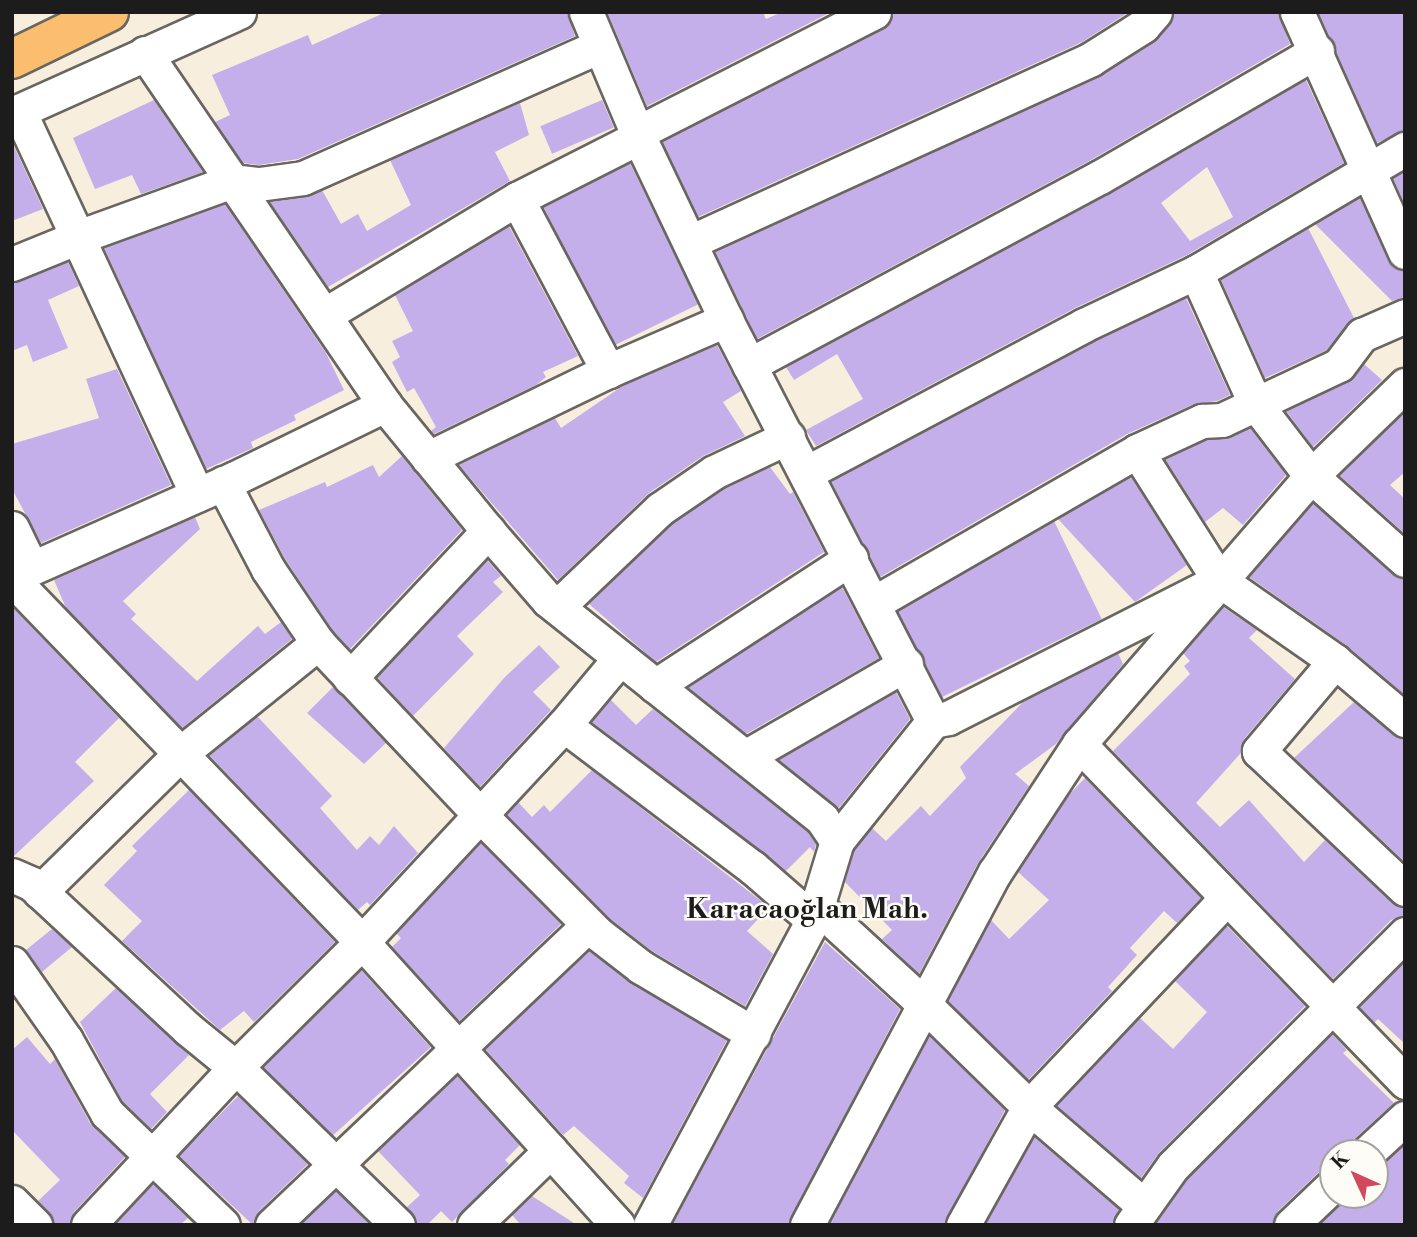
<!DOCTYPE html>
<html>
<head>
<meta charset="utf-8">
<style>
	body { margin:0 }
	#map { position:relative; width:1417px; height:1237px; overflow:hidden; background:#f8eede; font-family:"Libre Bodoni",serif }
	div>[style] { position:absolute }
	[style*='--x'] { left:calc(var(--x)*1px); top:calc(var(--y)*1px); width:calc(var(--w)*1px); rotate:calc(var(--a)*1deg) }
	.building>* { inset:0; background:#c4afea; transform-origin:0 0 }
	.roads { filter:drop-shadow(2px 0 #696660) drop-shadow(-2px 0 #696660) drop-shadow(0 2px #696660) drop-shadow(0 -2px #696660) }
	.minor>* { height:33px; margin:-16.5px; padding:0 16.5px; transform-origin:16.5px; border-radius:16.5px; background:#fff }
	.major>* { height:38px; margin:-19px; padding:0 19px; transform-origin:19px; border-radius:19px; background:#fbbe6e }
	span { translate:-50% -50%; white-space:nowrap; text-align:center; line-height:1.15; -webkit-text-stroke:5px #fdfcf7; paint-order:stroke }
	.district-label { font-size:28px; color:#1c1c1c; font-weight:700 }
	.frame { position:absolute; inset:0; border:14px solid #1c1c1c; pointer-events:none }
	.north { position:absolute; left:1319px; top:1139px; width:70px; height:70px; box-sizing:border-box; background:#fdfcf7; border:2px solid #a3a29f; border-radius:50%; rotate:315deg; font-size:19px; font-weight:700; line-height:28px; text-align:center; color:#1c1c1c }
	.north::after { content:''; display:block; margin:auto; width:24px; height:32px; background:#d1495b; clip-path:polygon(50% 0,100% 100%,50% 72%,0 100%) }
</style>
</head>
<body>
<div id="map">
	<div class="building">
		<div style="clip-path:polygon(386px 12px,567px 12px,575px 36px,298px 159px,259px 165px,243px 163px,215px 122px,230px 115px,212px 75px,308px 35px,312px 45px)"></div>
		<div style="clip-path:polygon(607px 12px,763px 12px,766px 19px,782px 12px,831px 12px,647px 106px)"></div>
		<div style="clip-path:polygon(893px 12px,1129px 12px,1082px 42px,698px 217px,662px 142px,883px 29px,890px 22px)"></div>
		<div style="clip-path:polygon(1174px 12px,1278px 12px,1290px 44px,1091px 160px,757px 339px,715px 252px,1099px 76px,1154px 42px,1170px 25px)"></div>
		<div style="clip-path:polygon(1318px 12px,1405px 12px,1405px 130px,1377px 143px)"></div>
		<div style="clip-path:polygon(evenodd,1306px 80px,1344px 163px,1187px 255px,1075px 308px,816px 446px,806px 430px,863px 399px,837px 354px,794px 380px,786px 367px,1109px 194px,1306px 80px,1207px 167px,1233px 217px,1190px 241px,1161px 203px,1207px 167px)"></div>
		<div style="clip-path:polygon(154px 100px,203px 172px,141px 194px,132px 175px,95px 189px,73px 138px)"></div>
		<div style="left:602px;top:100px;width:30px;height:67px;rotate:67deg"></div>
		<div style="clip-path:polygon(520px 103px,529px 135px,495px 152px,510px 181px,328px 287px,270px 202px,306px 197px,322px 190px,341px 224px,358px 214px,367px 231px,411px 205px,390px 160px)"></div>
		<div style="clip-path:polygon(12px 142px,43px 209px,12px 221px)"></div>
		<div style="left:630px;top:163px;width:157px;height:97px;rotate:64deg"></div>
		<div style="clip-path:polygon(1405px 171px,1405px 205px,1393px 178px)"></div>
		<div style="clip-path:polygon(1360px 198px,1388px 260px,1394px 268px,1405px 271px,1405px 297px,1392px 301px,1315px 224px)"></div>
		<div style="clip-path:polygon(225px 204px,326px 353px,344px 390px,294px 415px,296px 420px,251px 442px,253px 448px,206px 469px,104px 248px)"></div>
		<div style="clip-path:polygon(509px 226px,578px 356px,543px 372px,546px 377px,536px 385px,434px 434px,431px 431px,436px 427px,414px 388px,407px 392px,392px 362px,400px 357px,392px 341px,413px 331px,395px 295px)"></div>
		<div style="clip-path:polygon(1308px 228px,1354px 318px,1327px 350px,1265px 378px,1221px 280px)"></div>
		<div style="clip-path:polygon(68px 262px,79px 286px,48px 300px,68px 348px,33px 362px,27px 345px,12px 351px,12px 283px)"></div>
		<div style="clip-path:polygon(1186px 298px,1230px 395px,1217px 401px,1194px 404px,1127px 434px,880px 577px,831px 481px,1093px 342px)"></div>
		<div style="clip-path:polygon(717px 345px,741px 391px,723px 402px,745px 436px,703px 456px,649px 493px,558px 580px,459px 465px,555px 418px,561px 428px,624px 385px)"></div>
		<div style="clip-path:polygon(1364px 364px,1382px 380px,1313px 447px,1286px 411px,1347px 382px)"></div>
		<div style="clip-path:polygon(117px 369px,171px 485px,41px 543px,12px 489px,12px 444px,99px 418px,86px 379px)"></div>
		<div style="clip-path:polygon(1405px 412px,1405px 472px,1390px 485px,1405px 499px,1404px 533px,1339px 475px)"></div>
		<div style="clip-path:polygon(1250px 428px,1286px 475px,1243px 525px,1223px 508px,1205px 522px,1165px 459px,1207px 440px,1230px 438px)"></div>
		<div style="clip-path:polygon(402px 456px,462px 530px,350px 649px,333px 631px,285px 559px,259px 510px,325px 482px,327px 487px,373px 465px,379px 477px)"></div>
		<div style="clip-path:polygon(770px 467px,790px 494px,793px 492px,824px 552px,656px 662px,589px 604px,672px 524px,724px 489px)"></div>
		<div style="clip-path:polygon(1131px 477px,1187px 565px,1135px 602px,1058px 519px)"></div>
		<div style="clip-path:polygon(1313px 503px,1392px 574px,1405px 579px,1405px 695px,1346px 645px,1249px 577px)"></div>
		<div style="clip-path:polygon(195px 517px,200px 529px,123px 601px,136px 614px,131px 619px,197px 681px,258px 626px,265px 634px,281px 622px,292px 639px,182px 728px,66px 608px,54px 580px)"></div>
		<div style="left:1054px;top:521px;width:109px;height:180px;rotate:64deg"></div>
		<div style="clip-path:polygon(487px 560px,501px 576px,493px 582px,503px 592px,457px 636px,474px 654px,413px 716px,377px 677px)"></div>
		<div style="clip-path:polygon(842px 587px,879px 658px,746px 734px,688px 687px)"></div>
		<div style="clip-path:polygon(12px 607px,119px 718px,75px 762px,94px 781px,14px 856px)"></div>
		<div style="clip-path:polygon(1223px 607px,1257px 630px,1249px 638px,1295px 679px,1244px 739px,1240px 754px,1196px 803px,1220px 827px,1249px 800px,1304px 862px,1325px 840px,1392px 903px,1405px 908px,1405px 915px,1391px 920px,1333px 979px,1113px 751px,1190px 674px,1184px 666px,1190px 661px,1183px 653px)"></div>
		<div style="clip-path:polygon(539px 645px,560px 667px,533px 692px,551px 710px,480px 787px,444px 748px,504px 678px)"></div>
		<div style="clip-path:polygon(1118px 653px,1123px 664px,1056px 744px,1015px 774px,1029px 786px,978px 863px,919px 974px,882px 939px,892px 930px,845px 882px,854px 850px,872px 828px,886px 841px,921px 806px,930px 816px,966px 778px,960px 767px,1023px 702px)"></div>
		<div style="clip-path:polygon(333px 687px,386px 743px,364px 764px,307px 713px)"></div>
		<div style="clip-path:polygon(896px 692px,910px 719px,838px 809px,779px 760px)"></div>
		<div style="clip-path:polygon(610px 699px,636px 725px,653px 709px,808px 832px,816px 844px,814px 852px,810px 847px,786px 871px,592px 722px)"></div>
		<div style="clip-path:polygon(1354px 702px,1393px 735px,1405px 739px,1405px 862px,1294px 758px)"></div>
		<div style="clip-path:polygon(257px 716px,332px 796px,320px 808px,357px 850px,370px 836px,379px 845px,394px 826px,418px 853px,370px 905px,367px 902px,358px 910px,209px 755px)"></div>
		<div style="clip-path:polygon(592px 770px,769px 907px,747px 931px,773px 954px,745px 1006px,652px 951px,610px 919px,507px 815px,518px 802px,532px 817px,544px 805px,550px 812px)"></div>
		<div style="clip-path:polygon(1085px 778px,1201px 898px,1177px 923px,1164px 911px,1130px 948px,1137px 955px,1108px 987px,1112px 991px,1028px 1080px,948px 1001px,991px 920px,1009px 939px,1049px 900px,1018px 872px,1068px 796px)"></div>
		<div style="clip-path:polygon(189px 790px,335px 942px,254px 1022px,244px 1011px,220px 1030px,122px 941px,142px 921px,104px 885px,137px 851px,132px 846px)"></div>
		<div style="clip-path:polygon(481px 843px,561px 924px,459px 1021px,392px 947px,401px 938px,396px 933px)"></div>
		<div style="clip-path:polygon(1227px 926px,1305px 1006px,1159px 1153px,1141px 1178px,1057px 1106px,1140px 1018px,1173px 1049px,1207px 1012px,1175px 981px)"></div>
		<div style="clip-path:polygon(52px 929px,72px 947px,42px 972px,26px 950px)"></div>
		<div style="clip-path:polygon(825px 942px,900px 1009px,788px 1225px,672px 1225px)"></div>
		<div style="clip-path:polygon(589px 951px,631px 983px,727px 1040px,643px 1198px,624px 1183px,629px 1176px,574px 1126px,563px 1135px,485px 1049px)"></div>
		<div style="clip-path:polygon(1405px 961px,1405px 1044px,1378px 1019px,1374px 1023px,1359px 1007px)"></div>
		<div style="left:361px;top:970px;width:104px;height:138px;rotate:48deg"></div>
		<div style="clip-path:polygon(116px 988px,189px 1055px,150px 1094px,167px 1112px,151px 1129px,122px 1101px,80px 1022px)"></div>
		<div style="clip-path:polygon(1332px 1034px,1347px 1050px,1343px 1053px,1394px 1103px,1354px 1139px,1348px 1153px,1333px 1153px,1333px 1166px,1320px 1171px,1278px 1211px,1272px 1225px,1155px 1225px,1188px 1178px)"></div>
		<div style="clip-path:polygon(929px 1036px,1005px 1110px,944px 1225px,829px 1225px)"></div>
		<div style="clip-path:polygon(27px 1037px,50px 1064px,55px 1059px,90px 1123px,125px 1157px,74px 1212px,69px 1225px,54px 1225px,49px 1212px,38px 1201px,60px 1180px,12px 1130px,12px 1050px)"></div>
		<div style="clip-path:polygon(457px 1076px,520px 1145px,505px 1160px,509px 1164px,452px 1222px,441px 1211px,427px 1225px,417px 1225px,407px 1207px,420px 1195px,378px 1151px)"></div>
		<div style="clip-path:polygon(238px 1096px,308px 1164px,259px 1211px,253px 1225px,179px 1156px)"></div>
		<div style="clip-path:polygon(1034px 1137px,1119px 1209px,1112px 1225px,985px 1225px)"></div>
		<div style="clip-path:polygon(1405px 1144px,1405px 1225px,1319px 1225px,1349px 1195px,1375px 1195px,1375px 1170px)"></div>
		<div style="clip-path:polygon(153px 1184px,188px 1218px,180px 1225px,115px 1225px)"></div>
		<div style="clip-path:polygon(336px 1191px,370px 1225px,300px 1225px)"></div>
		<div style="clip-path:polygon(532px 1196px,577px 1225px,521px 1225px,512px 1215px)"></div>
	</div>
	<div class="roads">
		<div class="minor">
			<div style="--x:586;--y:12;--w:131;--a:67.1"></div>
			<div style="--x:637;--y:133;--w:207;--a:64.5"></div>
			<div style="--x:726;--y:320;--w:451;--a:62.7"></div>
			<div style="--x:1297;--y:12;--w:263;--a:65.8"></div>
			<div style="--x:145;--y:53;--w:426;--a:55.7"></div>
			<div style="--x:385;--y:405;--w:163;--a:50.7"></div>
			<div style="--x:488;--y:531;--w:91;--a:49"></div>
			<div style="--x:548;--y:600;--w:351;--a:38.6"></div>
			<div style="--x:822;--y:819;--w:27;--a:56"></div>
			<div style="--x:19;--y:111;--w:423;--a:65.1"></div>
			<div style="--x:12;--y:114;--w:249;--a:-24.2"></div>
			<div style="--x:637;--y:133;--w:266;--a:-27"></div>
			<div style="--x:517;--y:199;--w:195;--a:62.1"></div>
			<div style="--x:690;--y:242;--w:441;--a:-24.5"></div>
			<div style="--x:1091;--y:59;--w:62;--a:-32.4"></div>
			<div style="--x:1143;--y:26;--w:18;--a:-49"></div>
			<div style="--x:12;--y:264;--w:71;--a:-22.2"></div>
			<div style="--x:78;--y:237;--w:165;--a:-19.9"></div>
			<div style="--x:233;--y:181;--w:26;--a:7"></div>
			<div style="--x:259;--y:184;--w:44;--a:-7.8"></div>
			<div style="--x:303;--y:178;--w:325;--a:-24"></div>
			<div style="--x:1196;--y:272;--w:144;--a:65.8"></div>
			<div style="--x:1255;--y:403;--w:92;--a:52.5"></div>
			<div style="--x:1311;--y:476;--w:126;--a:41.8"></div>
			<div style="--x:326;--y:314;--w:223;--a:-31.1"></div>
			<div style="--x:517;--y:199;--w:137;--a:-26.9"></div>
			<div style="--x:749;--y:365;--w:398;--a:-28.2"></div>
			<div style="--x:1100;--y:177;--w:251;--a:-30.1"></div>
			<div style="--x:1137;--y:451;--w:153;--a:57.6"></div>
			<div style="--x:1219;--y:580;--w:141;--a:34.9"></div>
			<div style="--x:1335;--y:661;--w:92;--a:40.1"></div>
			<div style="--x:428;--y:458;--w:200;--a:-25.8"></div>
			<div style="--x:608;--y:371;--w:129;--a:-23.4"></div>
			<div style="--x:806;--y:473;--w:315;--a:-28"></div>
			<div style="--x:1084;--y:325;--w:124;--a:-25.3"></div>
			<div style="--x:1196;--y:272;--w:243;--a:-30.5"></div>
			<div style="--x:223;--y:483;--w:97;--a:62.4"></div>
			<div style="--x:268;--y:569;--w:89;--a:56"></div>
			<div style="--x:318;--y:643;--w:236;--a:46.7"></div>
			<div style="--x:480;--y:815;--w:166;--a:45.2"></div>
			<div style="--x:597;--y:933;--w:56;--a:37.7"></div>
			<div style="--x:641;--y:967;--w:131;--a:30.7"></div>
			<div style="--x:12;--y:528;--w:43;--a:64"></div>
			<div style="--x:12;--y:577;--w:244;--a:-23.9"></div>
			<div style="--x:235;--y:478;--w:167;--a:-26"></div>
			<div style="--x:12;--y:579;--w:504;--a:46.04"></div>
			<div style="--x:362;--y:942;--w:382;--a:47.9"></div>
			<div style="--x:874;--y:603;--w:304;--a:-30"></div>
			<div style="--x:1137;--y:451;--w:72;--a:-24.8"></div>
			<div style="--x:1202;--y:421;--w:20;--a:-3"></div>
			<div style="--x:1222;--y:420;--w:129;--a:-25.2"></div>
			<div style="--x:1339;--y:365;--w:38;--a:-53"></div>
			<div style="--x:1362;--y:335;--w:47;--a:-23.8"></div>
			<div style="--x:557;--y:607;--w:142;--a:-43.6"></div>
			<div style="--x:660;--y:509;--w:65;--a:-34.4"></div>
			<div style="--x:714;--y:472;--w:82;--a:-25.3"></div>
			<div style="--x:1335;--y:661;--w:118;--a:130.2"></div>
			<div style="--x:1259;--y:751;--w:201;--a:43.4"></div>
			<div style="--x:350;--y:678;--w:202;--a:-46.8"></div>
			<div style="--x:655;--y:686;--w:234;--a:-33.1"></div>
			<div style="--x:564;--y:725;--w:236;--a:37.1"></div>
			<div style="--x:752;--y:867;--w:81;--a:41"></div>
			<div style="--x:1079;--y:744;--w:470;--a:46"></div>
			<div style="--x:745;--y:757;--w:186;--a:-30"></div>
			<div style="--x:12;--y:875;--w:22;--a:24"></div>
			<div style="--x:32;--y:884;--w:213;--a:42.9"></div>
			<div style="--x:188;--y:1029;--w:70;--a:39.2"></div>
			<div style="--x:242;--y:1073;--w:218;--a:44.3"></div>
			<div style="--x:40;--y:892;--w:198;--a:-44.6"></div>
			<div style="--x:181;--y:753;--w:176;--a:-38.8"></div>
			<div style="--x:818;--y:907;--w:147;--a:42.5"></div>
			<div style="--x:926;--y:1006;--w:144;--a:44.4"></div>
			<div style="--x:1029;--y:1107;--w:150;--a:40.7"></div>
			<div style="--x:12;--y:963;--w:94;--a:55"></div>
			<div style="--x:66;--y:1040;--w:84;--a:60.7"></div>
			<div style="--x:107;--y:1113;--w:161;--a:44"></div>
			<div style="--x:1367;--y:1153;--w:52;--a:-42.6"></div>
			<div style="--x:12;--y:1202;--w:33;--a:45"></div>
			<div style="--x:88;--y:1225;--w:215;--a:-46.9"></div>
			<div style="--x:235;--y:1068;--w:179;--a:-44.8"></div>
			<div style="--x:362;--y:942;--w:296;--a:-47.1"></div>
			<div style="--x:564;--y:725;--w:87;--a:-50.1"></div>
			<div style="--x:272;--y:1225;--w:436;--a:-43.5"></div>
			<div style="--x:474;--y:1225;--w:107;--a:-44.2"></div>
			<div style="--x:650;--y:1225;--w:346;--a:-61.9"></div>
			<div style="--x:813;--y:920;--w:83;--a:-73.1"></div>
			<div style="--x:837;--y:841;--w:154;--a:-51.3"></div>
			<div style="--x:933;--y:721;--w:15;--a:-11"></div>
			<div style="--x:948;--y:718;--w:287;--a:-26.9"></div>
			<div style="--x:807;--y:1225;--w:400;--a:-62"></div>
			<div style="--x:995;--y:872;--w:153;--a:-56.7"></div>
			<div style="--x:1079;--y:744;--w:354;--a:-49.1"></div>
			<div style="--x:1311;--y:476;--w:131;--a:-44.1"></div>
			<div style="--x:963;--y:1225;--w:135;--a:-60.8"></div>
			<div style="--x:1029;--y:1107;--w:286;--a:-46.6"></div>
			<div style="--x:1131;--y:1225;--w:72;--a:-54.6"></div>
			<div style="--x:1173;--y:1166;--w:328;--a:-45"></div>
			<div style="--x:1291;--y:1225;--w:58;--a:-43.6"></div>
		</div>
		<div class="major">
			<div style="--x:12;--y:59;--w:108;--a:-25.9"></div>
		</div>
	</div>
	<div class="district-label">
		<span style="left:807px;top:910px">Karacaoğlan Mah.</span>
	</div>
	<div class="frame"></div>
	<div class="north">K</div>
</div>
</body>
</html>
